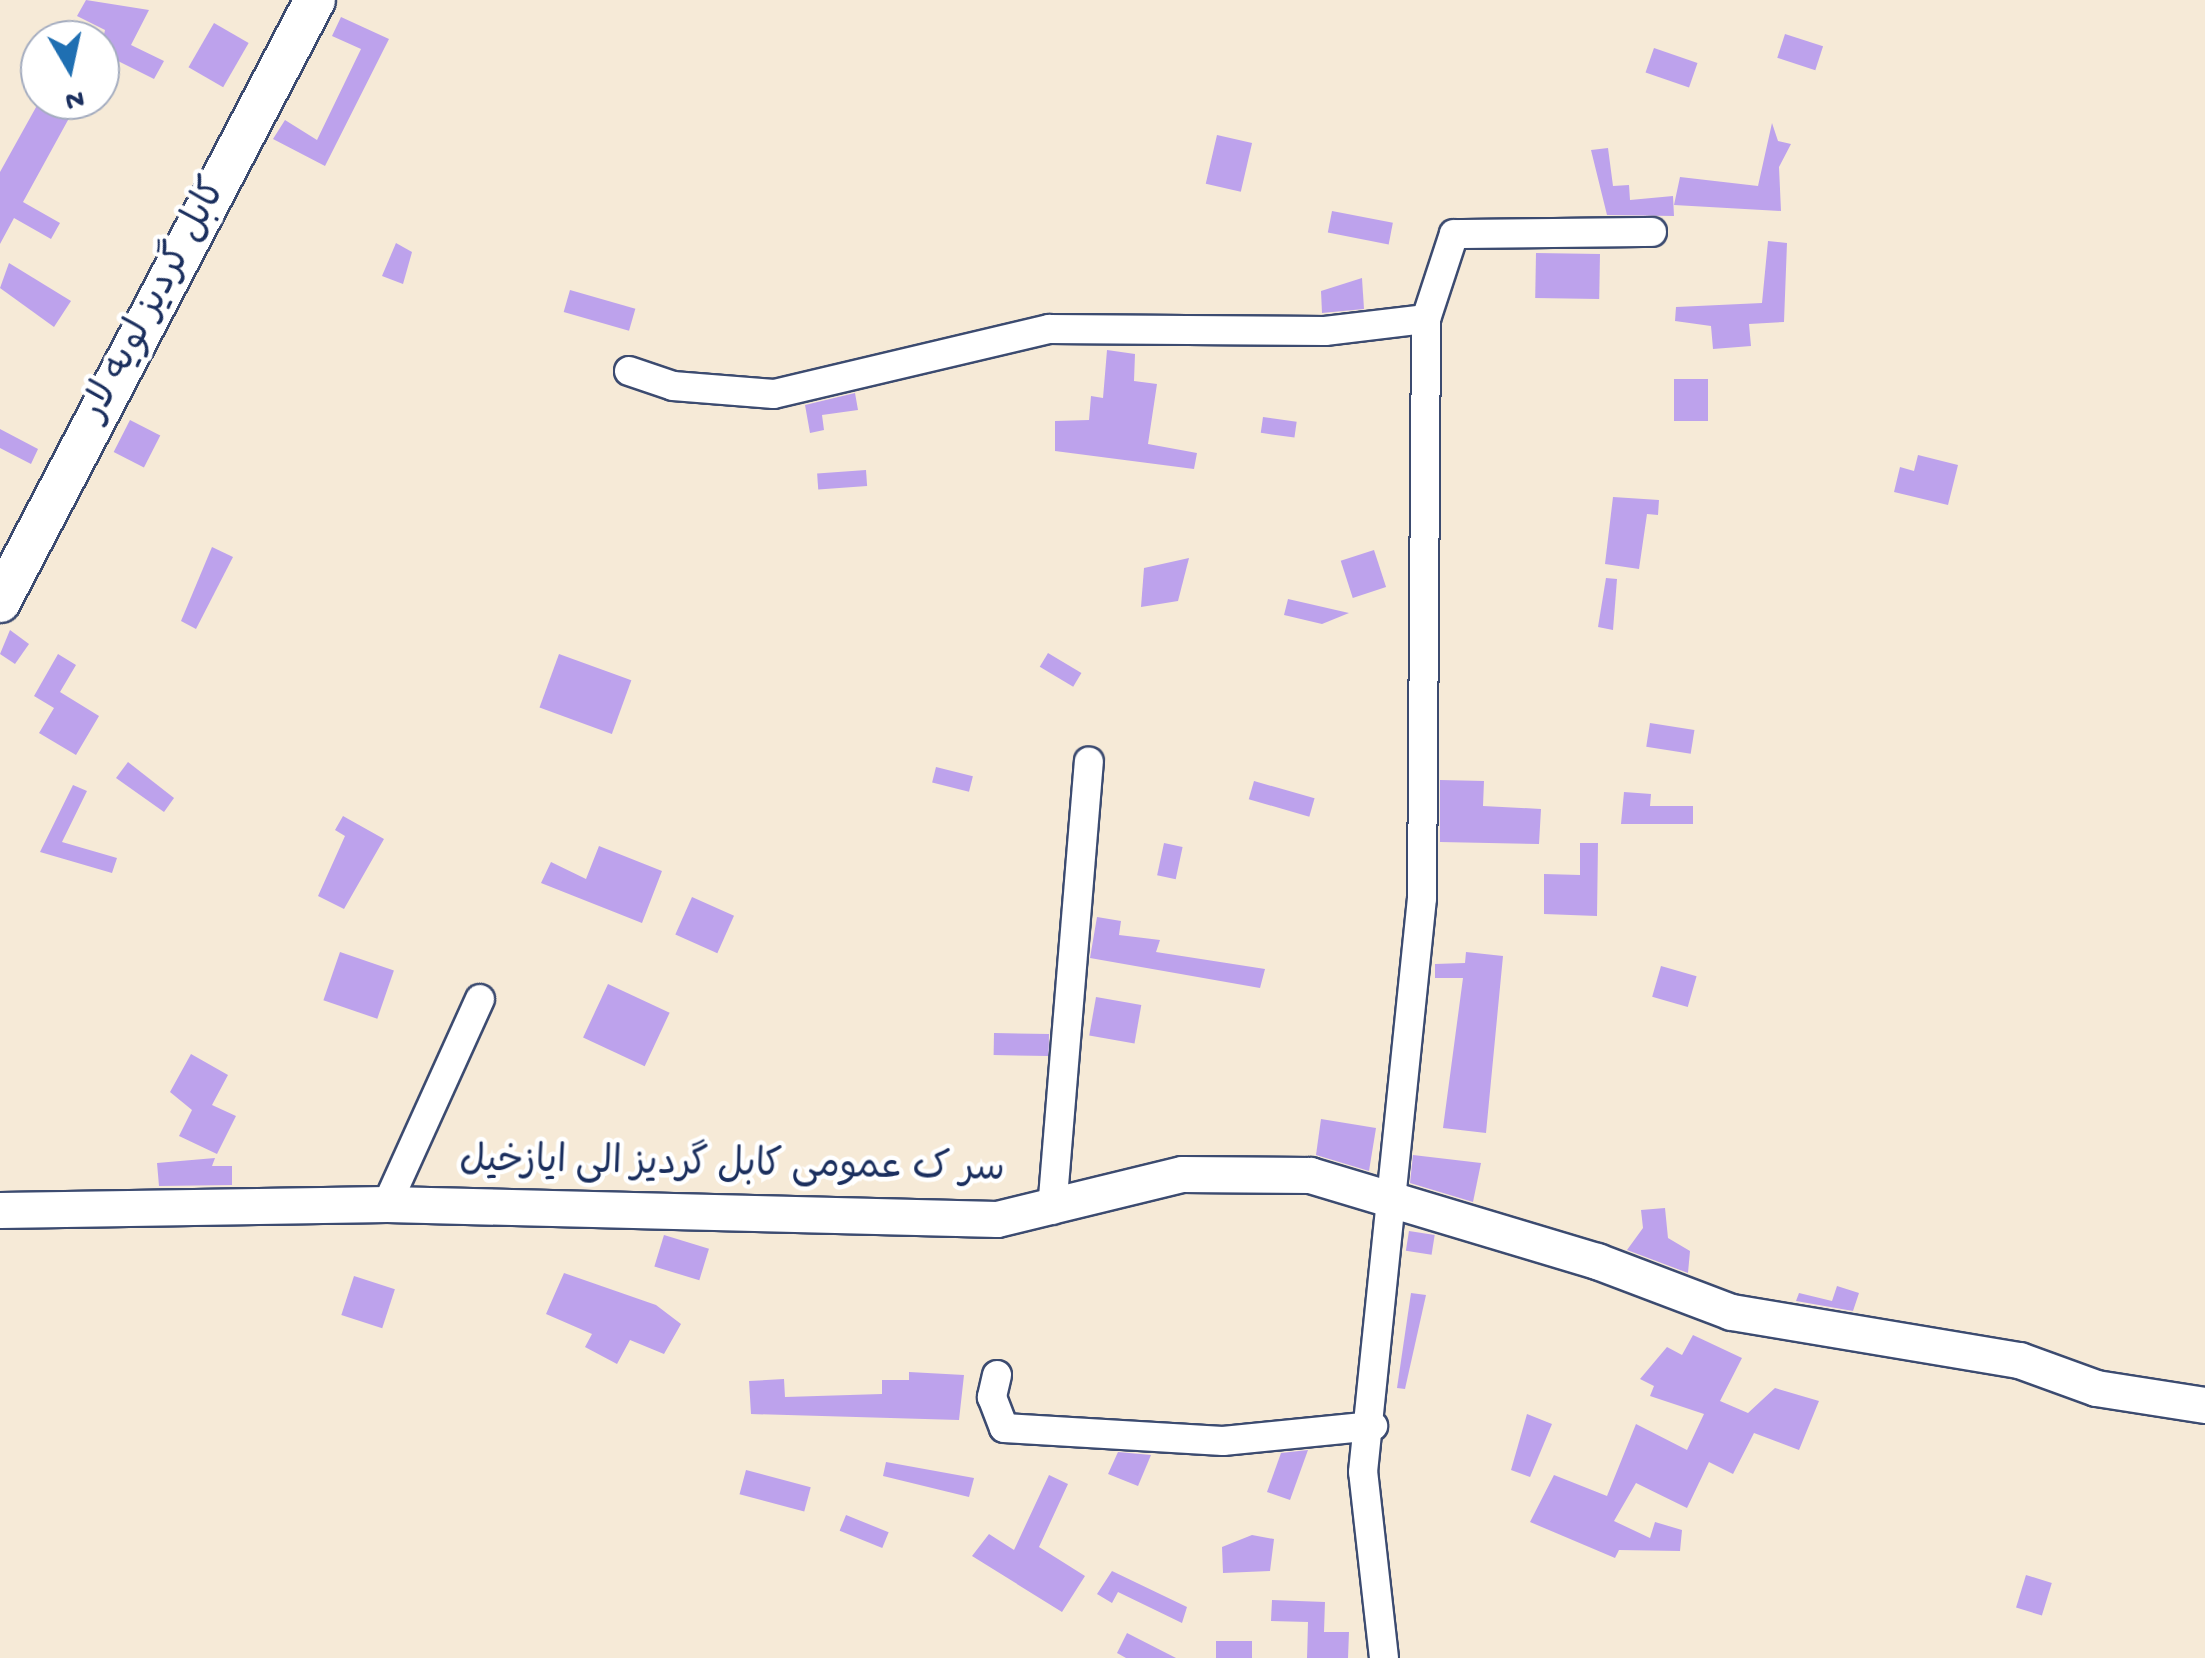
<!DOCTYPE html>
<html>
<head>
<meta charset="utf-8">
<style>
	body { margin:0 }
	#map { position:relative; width:2205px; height:1658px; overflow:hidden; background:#f6ead7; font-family:"Gochi Hand","Playpen Sans Arabic",sans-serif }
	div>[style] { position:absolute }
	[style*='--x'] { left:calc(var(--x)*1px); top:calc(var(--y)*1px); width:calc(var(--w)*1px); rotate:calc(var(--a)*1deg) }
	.building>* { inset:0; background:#bda2ec; transform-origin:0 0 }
	.roads { filter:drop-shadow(2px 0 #3c4b70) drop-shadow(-2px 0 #3c4b70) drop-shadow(0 2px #3c4b70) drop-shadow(0 -2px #3c4b70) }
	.minor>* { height:28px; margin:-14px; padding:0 14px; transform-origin:14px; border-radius:14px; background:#fff }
	.major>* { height:35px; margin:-17.5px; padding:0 17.5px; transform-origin:17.5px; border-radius:17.5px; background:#fff }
	.highway>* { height:40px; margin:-20px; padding:0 20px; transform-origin:20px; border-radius:20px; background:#fff }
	span { translate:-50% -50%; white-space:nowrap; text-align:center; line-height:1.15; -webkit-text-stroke:9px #fff; paint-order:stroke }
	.street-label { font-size:38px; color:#1b2f5e }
	.north { position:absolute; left:20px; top:20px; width:100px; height:100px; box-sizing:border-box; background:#fff; border:2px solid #a4acbf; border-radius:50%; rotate:171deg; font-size:28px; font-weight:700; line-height:40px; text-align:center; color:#1b2f5e }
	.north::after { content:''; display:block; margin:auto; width:35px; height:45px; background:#1f6fb2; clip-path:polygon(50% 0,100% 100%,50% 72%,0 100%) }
</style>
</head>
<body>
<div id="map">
	<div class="building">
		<div style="clip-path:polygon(86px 0,149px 10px,131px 45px,164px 61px,154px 79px,100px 52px,105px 30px,77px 16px)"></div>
		<div style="clip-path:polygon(341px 17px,389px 39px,325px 166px,273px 139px,285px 120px,317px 140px,361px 49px,332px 36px)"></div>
		<div style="left:214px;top:23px;width:40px;height:51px;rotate:30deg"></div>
		<div style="left:1785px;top:34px;width:40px;height:25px;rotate:18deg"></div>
		<div style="left:1654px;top:48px;width:46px;height:26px;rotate:19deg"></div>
		<div style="clip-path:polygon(40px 100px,79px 100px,23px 202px,60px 223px,51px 239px,14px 218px,0 244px,0 172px)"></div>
		<div style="clip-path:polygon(1772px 123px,1778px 141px,1791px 144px,1779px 167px,1781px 211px,1674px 205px,1680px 177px,1758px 186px)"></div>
		<div style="left:1217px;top:135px;width:36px;height:50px;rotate:13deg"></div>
		<div style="clip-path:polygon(1608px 148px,1613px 186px,1629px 185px,1630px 200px,1673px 196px,1674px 216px,1607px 215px,1591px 150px)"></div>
		<div style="left:1332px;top:211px;width:62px;height:22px;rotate:11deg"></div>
		<div style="clip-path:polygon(1768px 241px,1787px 243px,1784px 322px,1749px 324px,1751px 346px,1713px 349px,1711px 326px,1675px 321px,1676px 307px,1762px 303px)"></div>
		<div style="clip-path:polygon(396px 243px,412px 252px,403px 284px,382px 276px)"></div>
		<div style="left:1536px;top:253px;width:64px;height:45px;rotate:1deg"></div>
		<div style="clip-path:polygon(9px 263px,71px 301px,54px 327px,0 288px)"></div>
		<div style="clip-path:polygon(1362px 278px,1364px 309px,1322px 313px,1321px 291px)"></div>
		<div style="left:570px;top:290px;width:68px;height:23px;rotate:16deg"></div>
		<div style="clip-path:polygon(1107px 350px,1135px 354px,1134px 381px,1157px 384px,1148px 444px,1197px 453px,1194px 469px,1055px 451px,1055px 421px,1089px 420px,1091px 396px,1103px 398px)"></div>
		<div style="left:1674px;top:379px;width:34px;height:42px"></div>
		<div style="clip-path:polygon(855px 393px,858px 410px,822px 415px,824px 430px,810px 433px,805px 405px)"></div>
		<div style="left:1263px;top:417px;width:34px;height:16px;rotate:8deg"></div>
		<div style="left:130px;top:420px;width:34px;height:36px;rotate:27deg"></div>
		<div style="clip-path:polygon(0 429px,38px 449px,31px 464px,0 448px)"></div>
		<div style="clip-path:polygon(1918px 455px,1958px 465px,1948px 505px,1894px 492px,1900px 467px,1914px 471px)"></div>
		<div style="left:866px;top:470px;width:16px;height:49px;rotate:86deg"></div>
		<div style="clip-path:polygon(1613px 497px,1659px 500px,1658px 515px,1647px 514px,1639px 569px,1605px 564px)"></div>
		<div style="clip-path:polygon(212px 547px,233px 557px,196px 629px,181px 621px)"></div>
		<div style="left:1374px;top:550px;width:39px;height:35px;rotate:72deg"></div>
		<div style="clip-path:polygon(1189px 558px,1178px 601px,1141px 607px,1144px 568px)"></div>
		<div style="clip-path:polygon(1606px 578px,1617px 579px,1613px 630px,1598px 627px)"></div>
		<div style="clip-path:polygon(1288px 599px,1349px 613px,1322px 624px,1284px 615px)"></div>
		<div style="clip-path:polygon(10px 630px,29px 644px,15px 664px,0 654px)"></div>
		<div style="left:1048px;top:653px;width:39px;height:16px;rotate:31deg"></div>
		<div style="clip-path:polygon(58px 654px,76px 665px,60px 692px,99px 716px,76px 755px,39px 733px,54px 708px,34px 696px)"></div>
		<div style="left:559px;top:654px;width:77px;height:57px;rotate:20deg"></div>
		<div style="left:1650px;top:723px;width:45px;height:24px;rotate:9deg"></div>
		<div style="clip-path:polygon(128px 762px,174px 798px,164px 812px,116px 778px)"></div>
		<div style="left:936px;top:767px;width:38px;height:16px;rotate:14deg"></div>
		<div style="clip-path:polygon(1440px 780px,1484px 781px,1483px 806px,1541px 809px,1539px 844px,1440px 842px)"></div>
		<div style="left:1254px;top:781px;width:63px;height:19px;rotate:16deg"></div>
		<div style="clip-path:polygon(73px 785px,87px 791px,62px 842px,117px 858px,112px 873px,40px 852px)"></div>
		<div style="clip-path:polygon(1624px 792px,1651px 794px,1650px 806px,1693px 806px,1693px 824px,1621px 824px)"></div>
		<div style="clip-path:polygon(343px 816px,384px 839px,344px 909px,318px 896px,345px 836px,335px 830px)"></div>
		<div style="left:1164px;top:843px;width:19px;height:33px;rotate:12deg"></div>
		<div style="clip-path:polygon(1580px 843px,1598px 843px,1597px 916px,1544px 914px,1544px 874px,1580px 875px)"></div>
		<div style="clip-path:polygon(599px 846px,662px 871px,642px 923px,541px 883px,551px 862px,586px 879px)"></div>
		<div style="left:692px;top:897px;width:46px;height:41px;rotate:24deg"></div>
		<div style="clip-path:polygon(1097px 917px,1121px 921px,1119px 935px,1160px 940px,1156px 952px,1265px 969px,1260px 988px,1090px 958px)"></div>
		<div style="left:340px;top:952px;width:57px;height:51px;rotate:19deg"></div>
		<div style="clip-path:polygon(1466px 952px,1503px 956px,1486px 1133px,1443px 1128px,1463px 978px,1435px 978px,1435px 964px,1465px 963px)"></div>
		<div style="left:1661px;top:966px;width:37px;height:32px;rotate:16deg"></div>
		<div style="left:608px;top:984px;width:68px;height:59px;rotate:25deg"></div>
		<div style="left:1096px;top:997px;width:46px;height:39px;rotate:10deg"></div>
		<div style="left:994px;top:1033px;width:55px;height:22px;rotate:1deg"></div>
		<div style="clip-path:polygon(191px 1054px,228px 1075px,212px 1105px,236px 1116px,217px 1154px,179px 1136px,192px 1110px,170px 1092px)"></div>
		<div style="clip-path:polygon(1321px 1119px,1376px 1128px,1369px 1171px,1316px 1155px)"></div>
		<div style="clip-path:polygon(1413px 1155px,1481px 1163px,1473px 1202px,1410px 1183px)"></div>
		<div style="clip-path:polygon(215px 1158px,212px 1166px,232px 1166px,232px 1185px,159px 1186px,157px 1163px)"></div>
		<div style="clip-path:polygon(1665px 1208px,1668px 1238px,1690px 1251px,1688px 1273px,1627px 1250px,1643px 1228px,1641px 1210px)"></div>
		<div style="left:1409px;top:1231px;width:26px;height:20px;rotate:9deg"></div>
		<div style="left:664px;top:1235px;width:47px;height:33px;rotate:17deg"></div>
		<div style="clip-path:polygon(564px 1273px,656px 1305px,681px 1324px,664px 1354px,630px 1340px,617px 1364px,585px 1347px,592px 1334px,546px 1314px)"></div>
		<div style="left:354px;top:1276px;width:43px;height:41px;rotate:18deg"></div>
		<div style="clip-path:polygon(1837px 1286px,1859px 1293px,1853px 1311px,1796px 1301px,1799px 1293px,1832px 1301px)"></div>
		<div style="clip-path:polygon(1411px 1293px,1426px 1295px,1405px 1389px,1397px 1388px)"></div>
		<div style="clip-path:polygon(1693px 1335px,1742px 1358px,1720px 1401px,1748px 1413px,1775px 1388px,1819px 1401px,1799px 1450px,1754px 1433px,1733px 1474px,1709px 1462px,1687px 1508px,1636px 1483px,1614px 1521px,1650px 1538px,1655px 1522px,1682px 1530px,1680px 1551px,1619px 1550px,1615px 1558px,1530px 1522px,1554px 1475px,1607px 1496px,1636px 1424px,1687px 1450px,1704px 1414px,1650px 1396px,1654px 1386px,1640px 1379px,1667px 1347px,1682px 1355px)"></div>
		<div style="clip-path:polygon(909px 1372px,964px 1375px,959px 1420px,751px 1414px,749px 1381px,784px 1379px,785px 1397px,882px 1394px,882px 1380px,909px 1380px)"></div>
		<div style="clip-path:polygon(1527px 1414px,1552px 1424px,1530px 1477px,1511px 1470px)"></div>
		<div style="clip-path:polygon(1308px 1450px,1290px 1500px,1267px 1492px,1281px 1453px)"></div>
		<div style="clip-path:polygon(1118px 1452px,1151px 1455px,1138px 1486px,1108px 1474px)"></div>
		<div style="clip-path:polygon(886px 1462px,974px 1478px,969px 1497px,883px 1476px)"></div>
		<div style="left:746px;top:1470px;width:67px;height:25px;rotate:15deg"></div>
		<div style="clip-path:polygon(1049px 1475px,1068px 1484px,1039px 1547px,1085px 1576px,1062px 1612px,972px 1556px,989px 1534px,1014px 1550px)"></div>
		<div style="left:846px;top:1515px;width:46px;height:17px;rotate:22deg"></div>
		<div style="clip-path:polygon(1252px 1535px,1274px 1539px,1270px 1571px,1223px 1573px,1222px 1547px)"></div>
		<div style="clip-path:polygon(1112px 1571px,1187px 1607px,1182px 1623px,1118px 1592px,1112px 1603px,1097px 1594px)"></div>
		<div style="left:2026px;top:1575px;width:27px;height:34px;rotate:17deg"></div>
		<div style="clip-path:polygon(1272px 1600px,1325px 1602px,1324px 1632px,1349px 1632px,1348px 1658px,1307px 1658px,1308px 1622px,1271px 1621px)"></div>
		<div style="clip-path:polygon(1127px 1633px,1176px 1658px,1126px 1658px,1117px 1653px)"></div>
		<div style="left:1216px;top:1641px;width:36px;height:17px"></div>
	</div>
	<div class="roads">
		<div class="minor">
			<div style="--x:629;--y:371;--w:46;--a:18.8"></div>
			<div style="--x:673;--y:386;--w:101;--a:4.5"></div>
			<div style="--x:774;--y:394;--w:283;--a:-13.3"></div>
			<div style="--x:1049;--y:329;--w:276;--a:0.4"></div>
			<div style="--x:1325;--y:331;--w:102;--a:-6.8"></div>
			<div style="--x:387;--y:1204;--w:225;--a:-65.6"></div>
			<div style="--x:1052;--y:1210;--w:450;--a:-85.3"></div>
			<div style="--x:997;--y:1375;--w:23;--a:103"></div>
			<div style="--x:992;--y:1397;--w:33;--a:69"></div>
			<div style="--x:1004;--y:1428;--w:219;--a:3.4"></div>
			<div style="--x:1223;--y:1441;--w:151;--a:-5.7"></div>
			<div style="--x:1384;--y:1658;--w:187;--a:-96.4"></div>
			<div style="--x:1363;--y:1472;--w:577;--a:-84.13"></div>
			<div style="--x:1422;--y:898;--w:579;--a:-89.6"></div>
			<div style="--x:1426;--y:319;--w:89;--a:-71.8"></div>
			<div style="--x:1454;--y:234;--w:198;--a:-0.6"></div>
		</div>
		<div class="major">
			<div style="--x:0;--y:1210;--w:387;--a:-0.9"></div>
			<div style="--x:387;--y:1204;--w:610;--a:1.41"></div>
			<div style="--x:997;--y:1219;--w:190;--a:-13.7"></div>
			<div style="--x:1182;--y:1174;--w:128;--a:0.4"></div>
			<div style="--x:1310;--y:1175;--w:300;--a:16.7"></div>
			<div style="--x:1597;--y:1261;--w:143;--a:20.8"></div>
			<div style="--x:1731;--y:1312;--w:292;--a:9.5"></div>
			<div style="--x:2019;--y:1360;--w:82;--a:20"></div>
			<div style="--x:2096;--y:1388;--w:110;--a:8.9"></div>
		</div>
		<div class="highway">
			<div style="--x:0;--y:602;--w:679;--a:-62.38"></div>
		</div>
	</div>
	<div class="street-label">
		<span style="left:157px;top:301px;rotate:-62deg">کابل گردیز لویه لار</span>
		<span style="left:732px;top:1168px;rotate:1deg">سر ک عمومی کابل گردیز الی ایازخیل</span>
	</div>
	<div class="north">N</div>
</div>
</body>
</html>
